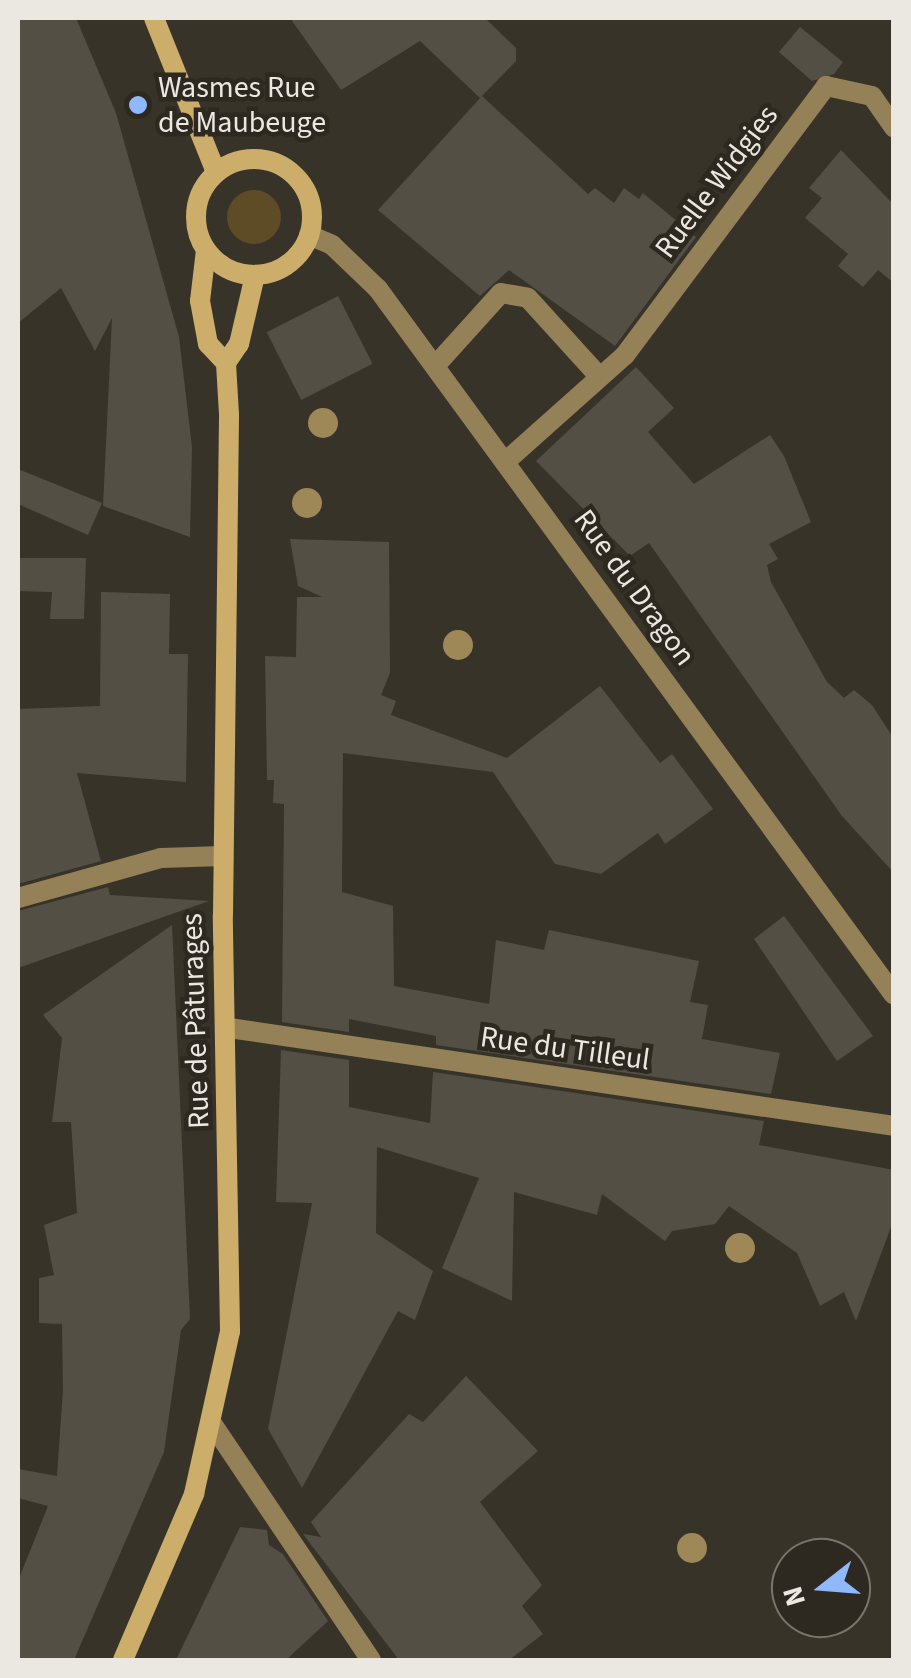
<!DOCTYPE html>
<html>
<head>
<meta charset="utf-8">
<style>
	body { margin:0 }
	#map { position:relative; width:911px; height:1678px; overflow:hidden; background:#373329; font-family:"Source Sans 3",sans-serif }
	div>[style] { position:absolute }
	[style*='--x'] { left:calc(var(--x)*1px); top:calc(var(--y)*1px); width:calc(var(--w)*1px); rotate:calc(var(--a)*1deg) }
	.green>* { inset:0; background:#5d4c25 }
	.round { border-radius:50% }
	.building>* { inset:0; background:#544f45; transform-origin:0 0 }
	.street>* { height:20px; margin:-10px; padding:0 10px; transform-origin:10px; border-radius:10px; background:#948158 }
	.secondary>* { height:20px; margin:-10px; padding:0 10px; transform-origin:10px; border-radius:10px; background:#ccad69 }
	.secondary>.ring { margin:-10px; padding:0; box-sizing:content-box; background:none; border:20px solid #ccad69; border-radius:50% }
	.trees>* { width:30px; height:30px; margin:-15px; border-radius:50%; background:#9e8857 }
	.dots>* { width:28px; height:28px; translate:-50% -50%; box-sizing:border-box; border:5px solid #2d2920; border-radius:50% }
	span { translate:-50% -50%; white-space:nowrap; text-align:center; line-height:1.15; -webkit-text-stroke:9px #2d2920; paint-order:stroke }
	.poi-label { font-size:30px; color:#ebe8e2 }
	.left { translate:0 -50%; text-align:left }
	.street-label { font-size:30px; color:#ebe8e2 }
	.frame { position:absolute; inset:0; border:20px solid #ebe8e2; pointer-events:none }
	.north { position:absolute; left:771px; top:1538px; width:100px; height:100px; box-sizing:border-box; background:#2d2920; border:2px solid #79756e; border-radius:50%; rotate:253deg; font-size:28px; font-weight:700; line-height:40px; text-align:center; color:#ebe8e2 }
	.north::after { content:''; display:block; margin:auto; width:35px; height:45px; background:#8fb8fd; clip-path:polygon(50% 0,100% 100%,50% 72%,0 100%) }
</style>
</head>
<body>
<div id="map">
	<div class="green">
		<div class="round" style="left:227px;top:190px;width:54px;height:54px"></div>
	</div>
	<div class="building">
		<div style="clip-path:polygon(18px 18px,76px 18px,116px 113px,179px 337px,192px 447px,190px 537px,103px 506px,112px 318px,95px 351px,61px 288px,18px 323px)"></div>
		<div style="clip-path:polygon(290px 18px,485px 18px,516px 48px,516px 61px,480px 98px,420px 41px,341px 90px)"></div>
		<div style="clip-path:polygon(800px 27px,843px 62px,834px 74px,812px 81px,779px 52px)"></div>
		<div style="clip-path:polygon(482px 96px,588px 194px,595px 188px,614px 203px,624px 188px,639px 199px,643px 193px,696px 237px,615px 346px,509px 270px,480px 296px,378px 210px)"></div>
		<div style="clip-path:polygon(841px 150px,894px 205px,894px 283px,878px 270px,863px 287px,838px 266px,848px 254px,805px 218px,822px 198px,809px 188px)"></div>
		<div style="left:338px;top:296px;width:76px;height:80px;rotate:63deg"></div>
		<div style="clip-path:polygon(636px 367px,674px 408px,648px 432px,694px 484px,770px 435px,784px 456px,811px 522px,769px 544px,778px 559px,767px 565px,771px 582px,827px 682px,844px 698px,854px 690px,872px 705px,894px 739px,894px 873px,842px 816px,649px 543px,630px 556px,536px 461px)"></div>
		<div style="clip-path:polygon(18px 469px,102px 503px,88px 535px,18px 504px)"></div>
		<div style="clip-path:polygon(290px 539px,389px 542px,390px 673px,381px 695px,396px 701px,391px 715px,507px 758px,600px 686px,660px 763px,672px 754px,713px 809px,665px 844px,658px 833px,601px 874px,555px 864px,493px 772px,343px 753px,342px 892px,393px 906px,394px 986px,489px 1004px,496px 940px,544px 950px,549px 930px,699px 961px,690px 1002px,708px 1005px,702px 1039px,780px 1053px,771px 1094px,436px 1045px,436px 1036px,349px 1019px,349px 1032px,282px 1022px,284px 804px,273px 803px,274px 780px,267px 780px,265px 656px,296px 657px,297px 597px,322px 597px,298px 586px)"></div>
		<div style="clip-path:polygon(18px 558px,86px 558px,84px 619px,50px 619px,52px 592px,18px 591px)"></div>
		<div style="clip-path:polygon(101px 592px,170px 594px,169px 654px,188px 654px,186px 782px,77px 773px,101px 861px,18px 884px,18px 709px,100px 706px)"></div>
		<div style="clip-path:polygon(108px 887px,110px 895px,209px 901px,18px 968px,18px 911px)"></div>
		<div style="clip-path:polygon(784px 916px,873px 1036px,837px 1061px,754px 939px)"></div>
		<div style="clip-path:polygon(172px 925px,190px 1319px,181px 1330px,164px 1452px,74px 1660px,18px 1660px,18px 1581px,48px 1506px,18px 1498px,18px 1469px,57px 1476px,63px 1389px,62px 1324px,39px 1323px,39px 1278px,54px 1275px,44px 1225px,77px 1213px,71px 1122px,52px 1122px,62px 1038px,43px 1015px)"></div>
		<div style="clip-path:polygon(281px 1050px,349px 1060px,349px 1107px,430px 1123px,433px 1072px,764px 1121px,759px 1145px,894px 1170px,894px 1219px,856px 1321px,844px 1292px,820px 1306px,797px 1253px,729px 1206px,715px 1224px,672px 1231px,665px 1241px,602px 1194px,597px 1215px,514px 1192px,512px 1301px,442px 1268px,479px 1178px,377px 1147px,376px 1233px,433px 1271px,415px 1320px,398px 1311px,302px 1488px,268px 1429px,312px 1203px,276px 1202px)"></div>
		<div style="clip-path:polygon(466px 1376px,538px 1451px,480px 1502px,542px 1585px,522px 1606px,543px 1634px,509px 1660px,399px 1660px,303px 1534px,321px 1537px,311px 1522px,409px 1414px,423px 1422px)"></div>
		<div style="clip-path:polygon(240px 1527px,267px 1530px,269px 1545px,283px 1554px,328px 1621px,286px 1660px,176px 1660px)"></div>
	</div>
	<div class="street">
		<div style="--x:309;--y:235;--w:25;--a:23"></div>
		<div style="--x:332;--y:245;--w:64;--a:43.7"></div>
		<div style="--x:378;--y:289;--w:874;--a:53.84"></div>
		<div style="--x:435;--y:366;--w:98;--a:-47.9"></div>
		<div style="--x:501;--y:293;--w:27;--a:10"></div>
		<div style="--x:528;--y:298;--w:103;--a:47.8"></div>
		<div style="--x:505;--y:462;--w:161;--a:-41.7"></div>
		<div style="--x:625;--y:355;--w:336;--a:-53.2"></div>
		<div style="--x:826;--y:86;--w:47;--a:12.3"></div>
		<div style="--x:872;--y:96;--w:39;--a:55"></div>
		<div style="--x:18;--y:898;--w:148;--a:-15.6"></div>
		<div style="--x:161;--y:858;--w:62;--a:-1.8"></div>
		<div style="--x:229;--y:1028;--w:672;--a:8.38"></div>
		<div style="--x:213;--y:1425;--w:283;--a:56.1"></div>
	</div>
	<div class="secondary">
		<div style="--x:154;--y:18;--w:166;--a:68.1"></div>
		<div class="ring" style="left:196px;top:159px;width:96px;height:96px"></div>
		<div style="--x:226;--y:363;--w:23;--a:-56"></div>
		<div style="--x:239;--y:344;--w:71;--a:-76.9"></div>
		<div style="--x:123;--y:1660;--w:181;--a:-66.8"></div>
		<div style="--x:194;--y:1494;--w:167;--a:-77.5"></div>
		<div style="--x:230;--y:1331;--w:416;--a:-91"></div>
		<div style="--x:223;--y:915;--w:501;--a:-89.31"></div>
		<div style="--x:229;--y:414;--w:51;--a:-93.4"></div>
		<div style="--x:226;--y:363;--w:26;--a:-133"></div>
		<div style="--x:208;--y:344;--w:44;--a:-100.5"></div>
		<div style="--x:200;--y:301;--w:51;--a:-83.3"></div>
	</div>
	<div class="trees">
		<div style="left:323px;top:423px"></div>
		<div style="left:307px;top:503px"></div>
		<div style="left:458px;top:645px"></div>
		<div style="left:740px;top:1248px"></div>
		<div style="left:692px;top:1548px"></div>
	</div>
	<div class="dots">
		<div style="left:138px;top:105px;background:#8fb8fd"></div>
	</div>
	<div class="poi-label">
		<span class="left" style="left:158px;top:105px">Wasmes Rue<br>de Maubeuge</span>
	</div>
	<div class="street-label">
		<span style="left:717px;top:182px;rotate:-53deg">Ruelle Widgies</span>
		<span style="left:634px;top:588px;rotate:54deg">Rue du Dragon</span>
		<span style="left:196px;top:1021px;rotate:-92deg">Rue de Pâturages</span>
		<span style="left:565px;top:1049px;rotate:8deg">Rue du Tilleul</span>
	</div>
	<div class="frame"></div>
	<div class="north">N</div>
</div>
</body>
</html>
